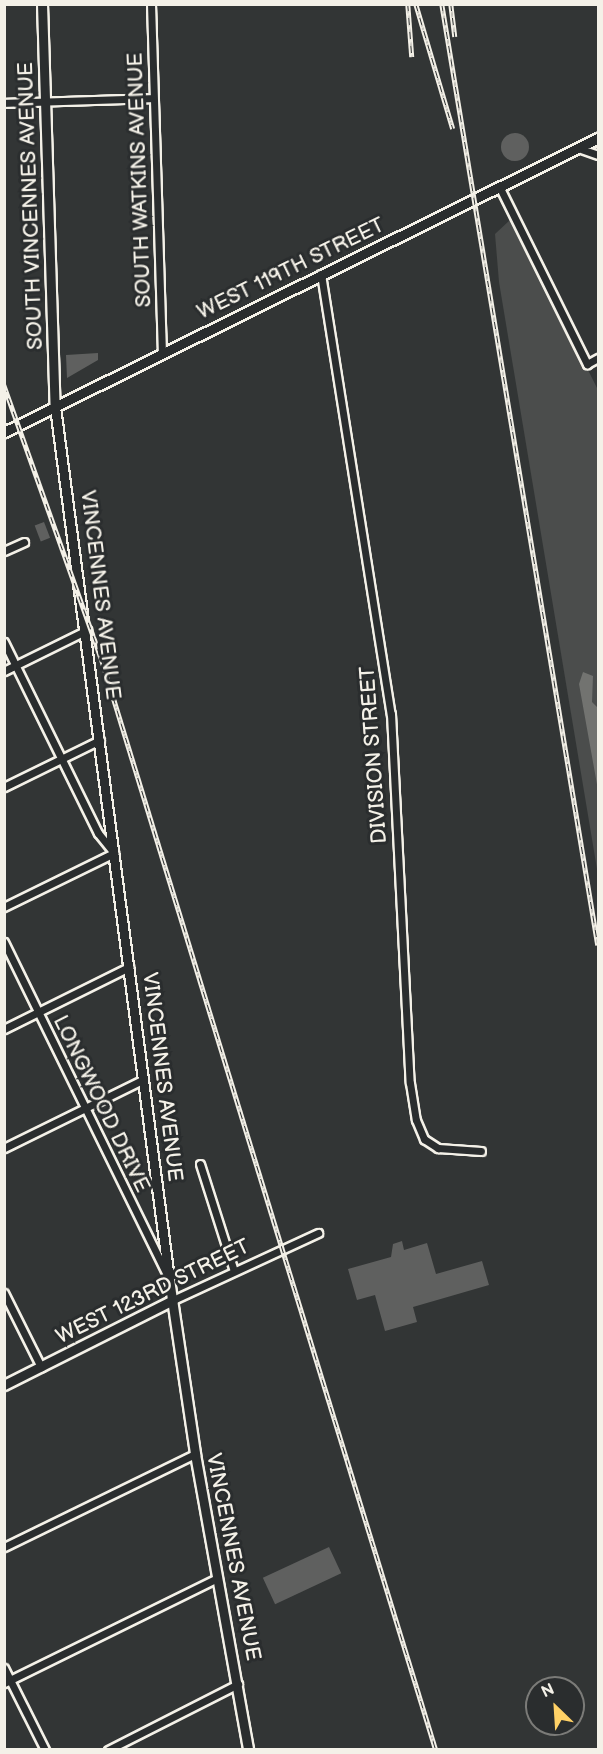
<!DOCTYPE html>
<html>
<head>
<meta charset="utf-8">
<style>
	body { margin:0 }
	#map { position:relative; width:603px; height:1754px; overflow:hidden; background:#323535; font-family:"Balsamiq Sans",sans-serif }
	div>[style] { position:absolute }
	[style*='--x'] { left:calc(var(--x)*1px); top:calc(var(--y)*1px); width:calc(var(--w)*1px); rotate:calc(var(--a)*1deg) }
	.green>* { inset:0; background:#4b4d4c }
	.water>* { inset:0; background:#727370 }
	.building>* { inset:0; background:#5f605f; transform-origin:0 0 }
	.round { border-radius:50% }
	.roads { filter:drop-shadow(2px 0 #f4f1e8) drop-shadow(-2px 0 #f4f1e8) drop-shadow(0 2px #f4f1e8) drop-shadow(0 -2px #f4f1e8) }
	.street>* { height:7px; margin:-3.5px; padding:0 3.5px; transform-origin:3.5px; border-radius:3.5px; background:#2a2d2e }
	.secondary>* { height:9px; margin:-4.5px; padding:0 4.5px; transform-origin:4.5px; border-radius:4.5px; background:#2a2d2e }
	.rail>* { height:4.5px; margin-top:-2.25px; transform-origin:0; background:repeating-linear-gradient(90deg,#2a2d2e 0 7px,#f4f1e8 0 14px); box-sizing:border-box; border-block:2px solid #f4f1e8 }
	span { translate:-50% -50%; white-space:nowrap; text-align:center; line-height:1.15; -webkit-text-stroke:6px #2a2d2e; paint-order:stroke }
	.street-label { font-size:21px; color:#f4f1e8 }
	.frame { position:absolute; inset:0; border:6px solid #f4f1e8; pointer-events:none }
	.north { position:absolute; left:525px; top:1676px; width:60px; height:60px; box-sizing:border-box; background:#2a2d2e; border:2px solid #7b7b78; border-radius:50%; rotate:335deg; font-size:16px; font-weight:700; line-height:24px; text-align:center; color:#f4f1e8 }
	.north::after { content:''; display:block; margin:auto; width:21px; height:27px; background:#ffd166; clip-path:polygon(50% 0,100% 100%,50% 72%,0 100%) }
</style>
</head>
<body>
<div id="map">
	<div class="green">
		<div style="clip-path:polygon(512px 218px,598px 390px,598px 875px,499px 282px,495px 234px)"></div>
	</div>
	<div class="water">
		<div style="clip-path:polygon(583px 672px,593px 676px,592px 702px,598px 708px,598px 790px,579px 684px)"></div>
	</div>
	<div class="building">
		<div class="round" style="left:501px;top:133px;width:28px;height:28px"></div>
		<div style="clip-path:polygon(98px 353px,98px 360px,67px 378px,66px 355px)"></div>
		<div style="left:44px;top:522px;width:17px;height:10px;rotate:69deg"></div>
		<div style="clip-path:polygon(402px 1241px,404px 1250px,427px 1243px,436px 1274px,482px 1261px,489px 1285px,413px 1307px,417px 1322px,385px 1331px,375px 1295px,357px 1300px,348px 1269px,391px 1257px,393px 1244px)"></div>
		<div style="left:329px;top:1547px;width:29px;height:73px;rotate:65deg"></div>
	</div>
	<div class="roads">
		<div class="street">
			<div style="--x:151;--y:4;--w:350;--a:88.2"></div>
			<div style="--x:4;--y:103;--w:149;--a:-1.9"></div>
			<div style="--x:578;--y:148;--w:21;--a:19"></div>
			<div style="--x:499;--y:186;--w:199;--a:63.7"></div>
			<div style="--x:587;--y:364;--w:13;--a:-29"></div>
			<div style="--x:321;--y:274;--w:446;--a:81"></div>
			<div style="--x:391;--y:714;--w:369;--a:87.1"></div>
			<div style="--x:410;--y:1083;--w:37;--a:81"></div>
			<div style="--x:416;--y:1120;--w:21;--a:67"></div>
			<div style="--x:424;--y:1139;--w:17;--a:33"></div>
			<div style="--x:438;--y:1148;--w:43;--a:4"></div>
			<div style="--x:4;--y:551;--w:22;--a:-24"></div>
			<div style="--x:4;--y:642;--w:213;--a:63.8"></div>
			<div style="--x:98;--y:833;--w:26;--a:51"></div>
			<div style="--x:114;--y:853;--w:123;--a:153.9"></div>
			<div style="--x:4;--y:671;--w:93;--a:-26.3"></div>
			<div style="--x:4;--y:787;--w:107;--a:-26.1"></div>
			<div style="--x:4;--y:942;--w:370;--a:63.9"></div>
			<div style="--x:4;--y:1029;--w:140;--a:-26.4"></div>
			<div style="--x:4;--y:1148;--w:156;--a:-26.2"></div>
			<div style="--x:200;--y:1164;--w:112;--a:72.4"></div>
			<div style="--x:4;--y:1293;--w:83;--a:63.4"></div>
			<div style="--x:173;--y:1300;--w:160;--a:-24.8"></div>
			<div style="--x:4;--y:1547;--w:212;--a:-26"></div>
			<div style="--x:4;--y:1668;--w:92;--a:63.4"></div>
			<div style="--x:4;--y:1683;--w:237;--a:-26.2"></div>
			<div style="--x:108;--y:1750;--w:146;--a:-26.9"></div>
		</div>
		<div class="secondary">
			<div style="--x:42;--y:4;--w:403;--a:88.2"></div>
			<div style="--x:55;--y:407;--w:879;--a:82.55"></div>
			<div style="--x:169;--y:1279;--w:177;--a:81.5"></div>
			<div style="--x:195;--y:1454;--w:301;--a:79.8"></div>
			<div style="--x:4;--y:432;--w:663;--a:-26.33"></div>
			<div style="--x:4;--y:1385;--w:189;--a:-26.7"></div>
		</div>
	</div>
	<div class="rail">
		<div style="--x:408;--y:4;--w:53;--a:85.7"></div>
		<div style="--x:416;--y:4;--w:130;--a:73.5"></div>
		<div style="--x:442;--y:4;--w:954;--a:80.59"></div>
		<div style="--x:451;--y:4;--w:33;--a:83"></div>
		<div style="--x:4;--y:385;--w:289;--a:70.4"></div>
		<div style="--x:101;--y:657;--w:1143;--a:72.96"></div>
	</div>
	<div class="street-label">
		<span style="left:140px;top:180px;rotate:-92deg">SOUTH WATKINS AVENUE</span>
		<span style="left:31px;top:206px;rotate:-92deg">SOUTH VINCENNES AVENUE</span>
		<span style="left:291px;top:269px;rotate:-26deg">WEST 119TH STREET</span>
		<span style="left:100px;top:595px;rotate:83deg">VINCENNES AVENUE</span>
		<span style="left:374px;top:755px;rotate:-94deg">DIVISION STREET</span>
		<span style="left:162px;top:1077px;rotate:83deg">VINCENNES AVENUE</span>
		<span style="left:101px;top:1104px;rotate:64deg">LONGWOOD DRIVE</span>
		<span style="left:153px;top:1292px;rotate:-26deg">WEST 123RD STREET</span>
		<span style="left:233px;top:1557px;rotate:79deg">VINCENNES AVENUE</span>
	</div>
	<div class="frame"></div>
	<div class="north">N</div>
</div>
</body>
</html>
